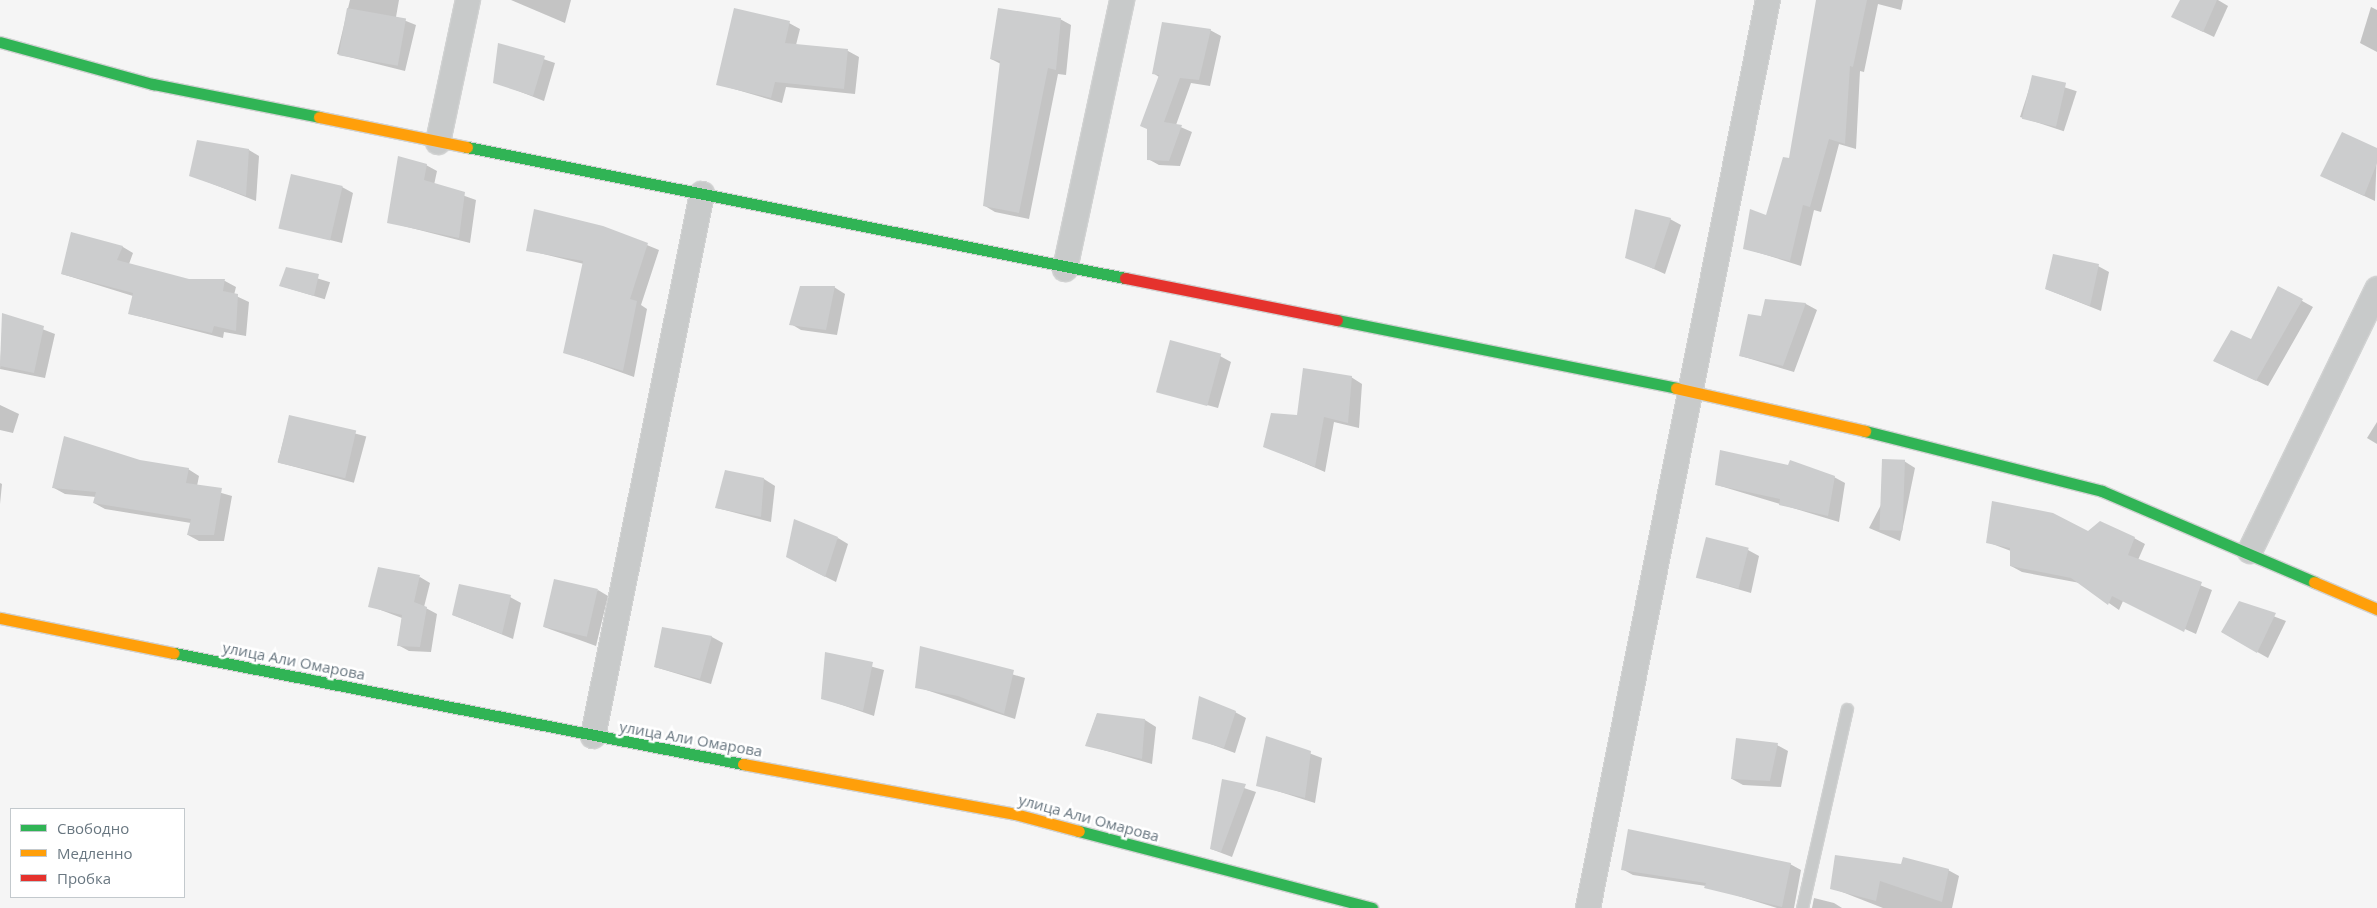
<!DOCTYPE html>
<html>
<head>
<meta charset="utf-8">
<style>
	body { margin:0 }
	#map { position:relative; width:2377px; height:908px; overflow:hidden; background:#f5f5f5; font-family:"Open Sans",sans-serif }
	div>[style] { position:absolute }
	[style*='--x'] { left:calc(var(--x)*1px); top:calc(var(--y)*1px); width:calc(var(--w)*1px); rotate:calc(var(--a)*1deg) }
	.shadow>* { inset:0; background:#0003; transform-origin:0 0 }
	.building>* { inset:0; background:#cccdce; transform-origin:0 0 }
	.roads { filter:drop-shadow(1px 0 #d1d2d2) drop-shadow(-1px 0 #d1d2d2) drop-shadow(0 1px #d1d2d2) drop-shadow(0 -1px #d1d2d2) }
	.lane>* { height:11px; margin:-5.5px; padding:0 5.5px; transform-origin:5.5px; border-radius:5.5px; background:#c8caca }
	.street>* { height:24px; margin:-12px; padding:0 12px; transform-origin:12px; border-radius:12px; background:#c8caca }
	.fast>* { height:11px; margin:-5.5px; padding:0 5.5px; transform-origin:5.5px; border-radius:5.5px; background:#30b455 }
	.slow>* { height:11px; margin:-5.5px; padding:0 5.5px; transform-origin:5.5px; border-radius:5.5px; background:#ff9f0a }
	.jam>* { height:11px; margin:-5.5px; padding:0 5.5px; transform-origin:5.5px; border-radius:5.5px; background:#e5322d }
	span { translate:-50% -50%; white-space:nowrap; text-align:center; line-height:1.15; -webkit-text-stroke:5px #fff; paint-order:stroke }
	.street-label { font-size:15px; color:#697781 }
	.legend { position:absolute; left:10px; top:808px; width:175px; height:90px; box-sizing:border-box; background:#fff; border:1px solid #c3c9cd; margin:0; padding:6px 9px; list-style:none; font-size:15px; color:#697781 }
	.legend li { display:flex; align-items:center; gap:10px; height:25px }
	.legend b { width:25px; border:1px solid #c3c9cd }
</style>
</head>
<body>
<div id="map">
	<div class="shadow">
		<div style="clip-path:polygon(350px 0,399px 0,396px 17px,416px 25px,405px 71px,337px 54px)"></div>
		<div style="clip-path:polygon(511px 0,571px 0,565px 23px)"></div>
		<div style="clip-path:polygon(1823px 0,1903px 0,1901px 10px,1878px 4px,1864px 72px,1860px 71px,1856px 149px,1839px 144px,1821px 212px,1814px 210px,1801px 266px,1744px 248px,1767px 217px,1790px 160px)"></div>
		<div style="clip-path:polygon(2181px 0,2218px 0,2228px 6px,2214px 37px,2183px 22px)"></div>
		<div style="clip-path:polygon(2371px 7px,2377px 10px,2377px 52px,2360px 43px)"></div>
		<div style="clip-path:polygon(1060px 19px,1071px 25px,1066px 75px,1058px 74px,1029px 219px,995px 212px,985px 206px,1001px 64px,991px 59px)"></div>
		<div style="clip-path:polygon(789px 23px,800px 29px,796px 45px,848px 51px,859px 57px,855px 94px,786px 87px,782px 103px,717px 84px)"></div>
		<div style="clip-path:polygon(1210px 30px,1221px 36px,1210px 86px,1191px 83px,1176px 125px,1192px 132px,1180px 166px,1159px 165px,1148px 159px,1159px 77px,1153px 73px)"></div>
		<div style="clip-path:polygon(499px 44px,555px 63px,544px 101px,495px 82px)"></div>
		<div style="left:2033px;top:77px;width:46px;height:42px;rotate:18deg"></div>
		<div style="clip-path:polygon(249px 150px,259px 156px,256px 201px,190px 175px)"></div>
		<div style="clip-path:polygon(2377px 150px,2375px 201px,2332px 181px)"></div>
		<div style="clip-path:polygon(426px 165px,437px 171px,434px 185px,476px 200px,470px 243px,388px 222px)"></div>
		<div style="clip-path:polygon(342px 187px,353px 193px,342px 243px,282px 228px)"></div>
		<div style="clip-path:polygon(1670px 219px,1681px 225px,1665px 274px,1627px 257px)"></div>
		<div style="clip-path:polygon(603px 227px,659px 250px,641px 305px,647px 309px,634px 377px,564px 352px,584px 264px,527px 250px)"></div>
		<div style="clip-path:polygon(72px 234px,123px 247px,133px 253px,129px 264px,188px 281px,225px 281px,236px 287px,234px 295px,249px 302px,246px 336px,224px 332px,223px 338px,130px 314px,133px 296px,62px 274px)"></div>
		<div style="clip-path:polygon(2098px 266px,2109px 272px,2101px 311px,2046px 289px)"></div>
		<div style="left:287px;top:269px;width:45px;height:18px;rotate:17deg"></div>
		<div style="clip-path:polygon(834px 287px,845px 294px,837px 335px,801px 330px,791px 324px)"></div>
		<div style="clip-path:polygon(2279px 288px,2313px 307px,2268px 386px,2214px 361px,2252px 341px)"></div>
		<div style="clip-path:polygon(1766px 301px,1806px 304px,1817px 310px,1794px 372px,1741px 356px,1762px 317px)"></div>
		<div style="clip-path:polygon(3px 314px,55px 334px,45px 378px,0 369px)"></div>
		<div style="clip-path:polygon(1220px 356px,1231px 362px,1218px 408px,1160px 392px)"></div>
		<div style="clip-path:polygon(1351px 377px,1362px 384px,1359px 428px,1334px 422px,1325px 472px,1264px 446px)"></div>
		<div style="clip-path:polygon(0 405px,19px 414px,13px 433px,0 430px)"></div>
		<div style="left:290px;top:416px;width:79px;height:48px;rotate:15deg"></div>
		<div style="clip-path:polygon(2377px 422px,2377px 444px,2367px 438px)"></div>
		<div style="clip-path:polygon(139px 461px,188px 469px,199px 476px,197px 486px,232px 496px,224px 541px,199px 541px,188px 535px,191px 523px,105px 509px,94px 503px,96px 497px,65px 494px,54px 488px)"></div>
		<div style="clip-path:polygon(1904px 461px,1915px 468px,1900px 541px,1869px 528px)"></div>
		<div style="clip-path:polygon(1834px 477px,1845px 483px,1839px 522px,1717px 485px)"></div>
		<div style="clip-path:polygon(764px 479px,775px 486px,771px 522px,717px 508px)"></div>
		<div style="clip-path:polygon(0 483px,2px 484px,0 504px)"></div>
		<div style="clip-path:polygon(2088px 532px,2134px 538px,2145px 544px,2138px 560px,2212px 590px,2196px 634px,2123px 601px,2119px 610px,2080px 583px,2022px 572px,2011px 566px,2011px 551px,1987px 542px)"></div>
		<div style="clip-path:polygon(838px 538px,848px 544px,836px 582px,798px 563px)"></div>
		<div style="clip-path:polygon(1748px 550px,1759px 556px,1751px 593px,1699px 578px)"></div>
		<div style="clip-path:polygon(420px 577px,430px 583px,424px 607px,437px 614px,431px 652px,409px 651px,398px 645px,402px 618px,370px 606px)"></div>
		<div style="clip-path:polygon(598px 590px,608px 596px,596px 646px,544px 627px)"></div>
		<div style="clip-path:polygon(510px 597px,521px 603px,513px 639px,453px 615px)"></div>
		<div style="clip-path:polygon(2239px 603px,2286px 621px,2268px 658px,2222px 632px)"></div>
		<div style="clip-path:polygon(663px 629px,712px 637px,723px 643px,711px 684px,655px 667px)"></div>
		<div style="clip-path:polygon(921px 647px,1025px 678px,1015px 719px,917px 687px)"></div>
		<div style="clip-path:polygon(826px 654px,884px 670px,874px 716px,822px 698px)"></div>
		<div style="clip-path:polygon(1235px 712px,1246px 718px,1235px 753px,1194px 738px)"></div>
		<div style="clip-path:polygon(1097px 714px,1145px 720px,1156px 727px,1152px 764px,1086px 745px)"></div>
		<div style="clip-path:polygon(1267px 737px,1322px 758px,1315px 803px,1258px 785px)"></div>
		<div style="clip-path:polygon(1777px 745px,1788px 751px,1781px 787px,1743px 785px,1732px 779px)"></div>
		<div style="clip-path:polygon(1223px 781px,1256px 792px,1232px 857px,1211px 849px)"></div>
		<div style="clip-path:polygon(1790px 864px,1801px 870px,1794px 908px,1777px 908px,1706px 886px,1633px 875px,1622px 869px)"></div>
		<div style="clip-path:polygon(1948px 870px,1959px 876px,1952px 908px,1883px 908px,1832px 888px)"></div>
		<div style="clip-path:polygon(1814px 898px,1834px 903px,1842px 908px,1812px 908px)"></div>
	</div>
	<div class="building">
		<div style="clip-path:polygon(1816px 0,1867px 0,1853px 67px,1850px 66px,1845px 144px,1829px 139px,1810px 207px,1803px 205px,1790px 261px,1743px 249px,1750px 209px,1766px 215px,1783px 157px,1789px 158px)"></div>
		<div style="clip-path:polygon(2180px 0,2217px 0,2203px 32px,2171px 17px)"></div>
		<div style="left:347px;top:8px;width:60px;height:48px;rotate:10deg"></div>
		<div style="clip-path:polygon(734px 8px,790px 21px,785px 43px,848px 49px,844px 89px,775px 82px,771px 98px,716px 85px)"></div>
		<div style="clip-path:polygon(998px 8px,1061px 18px,1056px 70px,1048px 68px,1019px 213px,983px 206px,1000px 61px,990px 59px)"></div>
		<div style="clip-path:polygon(1162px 22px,1211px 29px,1199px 80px,1180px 78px,1164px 122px,1182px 125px,1169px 161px,1147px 160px,1147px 129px,1140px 126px,1159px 75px,1152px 74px)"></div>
		<div style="clip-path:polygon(498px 43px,545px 56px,533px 96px,493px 83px)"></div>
		<div style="left:2032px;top:75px;width:35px;height:45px;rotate:13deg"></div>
		<div style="clip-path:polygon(2342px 132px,2377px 148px,2377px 163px,2364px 196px,2320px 176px)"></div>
		<div style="clip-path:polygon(197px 140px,249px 149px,246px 196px,189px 176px)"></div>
		<div style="clip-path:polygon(398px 156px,427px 164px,424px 180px,465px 192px,459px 238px,387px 223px)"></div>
		<div style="left:291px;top:174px;width:53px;height:56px;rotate:13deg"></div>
		<div style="clip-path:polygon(534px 209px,603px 226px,648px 243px,630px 299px,637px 301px,623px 371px,563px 353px,583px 261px,526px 251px)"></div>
		<div style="clip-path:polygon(1635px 209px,1671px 218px,1654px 269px,1625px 258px)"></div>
		<div style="clip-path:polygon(71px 232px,123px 246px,117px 260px,189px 279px,225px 279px,223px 291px,238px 294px,236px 331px,214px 326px,212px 333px,128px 314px,133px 293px,61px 274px)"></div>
		<div style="clip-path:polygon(2053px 254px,2099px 264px,2090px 306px,2045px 289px)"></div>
		<div style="clip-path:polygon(286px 267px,319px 274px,314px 296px,279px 286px)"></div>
		<div style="clip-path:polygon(800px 286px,835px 286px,826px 330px,789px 325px)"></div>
		<div style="clip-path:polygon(2278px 286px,2303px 299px,2256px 381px,2213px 361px,2231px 330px,2251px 339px)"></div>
		<div style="clip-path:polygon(1765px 299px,1806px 303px,1783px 366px,1739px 356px,1748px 314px,1761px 316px)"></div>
		<div style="clip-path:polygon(2px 313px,44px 326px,34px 373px,0 366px)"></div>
		<div style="left:1170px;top:340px;width:53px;height:54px;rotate:15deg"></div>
		<div style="clip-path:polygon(1303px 368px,1352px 376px,1348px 423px,1324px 417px,1315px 467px,1263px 447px,1271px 413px,1297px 415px)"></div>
		<div style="left:289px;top:415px;width:69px;height:49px;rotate:13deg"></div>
		<div style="clip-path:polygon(64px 436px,140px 460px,189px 468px,186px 483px,222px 488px,214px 535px,187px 535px,191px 519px,93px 503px,96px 492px,52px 488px)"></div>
		<div style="clip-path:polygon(1720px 450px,1788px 465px,1790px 460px,1835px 476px,1828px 516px,1779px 505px,1780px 499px,1715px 485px)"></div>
		<div style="left:1882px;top:459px;width:23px;height:71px;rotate:2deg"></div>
		<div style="clip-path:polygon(725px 470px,764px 478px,761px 517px,715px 508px)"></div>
		<div style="clip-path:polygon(1992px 501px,2053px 513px,2088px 531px,2100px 521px,2135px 537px,2128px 555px,2202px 582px,2184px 632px,2112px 596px,2108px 605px,2071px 578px,2010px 566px,2010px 548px,1986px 543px)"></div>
		<div style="clip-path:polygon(794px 519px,838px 537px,825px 577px,786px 557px)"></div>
		<div style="left:1706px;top:537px;width:44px;height:42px;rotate:14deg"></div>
		<div style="clip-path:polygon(378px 567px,420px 575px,414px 602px,427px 607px,420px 647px,397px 646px,402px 615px,368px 607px)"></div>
		<div style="left:554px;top:579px;width:45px;height:49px;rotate:13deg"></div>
		<div style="clip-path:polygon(459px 584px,511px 595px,502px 634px,452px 615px)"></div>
		<div style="clip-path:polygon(2239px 601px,2276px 613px,2257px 653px,2221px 632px)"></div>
		<div style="clip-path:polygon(662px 627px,712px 636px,700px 679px,654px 667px)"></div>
		<div style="clip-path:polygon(920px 646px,1014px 670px,1004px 714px,958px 696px,915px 688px)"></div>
		<div style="clip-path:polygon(825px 652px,873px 662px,863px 711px,821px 699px)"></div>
		<div style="clip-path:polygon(1199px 696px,1236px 711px,1224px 748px,1192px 739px)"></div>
		<div style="clip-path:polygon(1097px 713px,1145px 719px,1142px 759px,1085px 746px)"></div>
		<div style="clip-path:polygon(1266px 736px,1311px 751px,1305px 798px,1256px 786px)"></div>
		<div style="clip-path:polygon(1736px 738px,1778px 743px,1770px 781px,1731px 779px)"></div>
		<div style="clip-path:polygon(1222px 779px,1246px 784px,1221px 852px,1210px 849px)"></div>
		<div style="clip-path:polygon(1628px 829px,1791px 863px,1782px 907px,1704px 888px,1706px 883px,1621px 870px)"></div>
		<div style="clip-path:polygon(1835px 855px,1901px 864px,1903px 857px,1949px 869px,1942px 902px,1880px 881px,1876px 901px,1830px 889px)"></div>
	</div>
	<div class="roads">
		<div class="lane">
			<div style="--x:1802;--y:908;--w:204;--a:-77.3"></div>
		</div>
		<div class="street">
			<div style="--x:438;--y:142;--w:145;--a:-78.1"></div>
			<div style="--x:1065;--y:269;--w:275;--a:-78"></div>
			<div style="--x:2250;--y:551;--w:291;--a:-64.1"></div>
			<div style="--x:593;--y:736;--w:553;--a:-78.63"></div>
			<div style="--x:1588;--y:908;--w:926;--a:-78.79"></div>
		</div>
		<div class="fast">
			<div style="--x:0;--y:42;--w:159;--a:15.4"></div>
			<div style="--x:153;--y:84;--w:169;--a:11.2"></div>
			<div style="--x:467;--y:147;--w:671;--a:11.26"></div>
			<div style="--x:1337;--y:320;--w:346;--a:11.3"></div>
			<div style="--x:1865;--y:431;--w:244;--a:14.2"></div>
			<div style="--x:2102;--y:491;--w:231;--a:23.2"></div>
			<div style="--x:174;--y:653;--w:580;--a:11.04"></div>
			<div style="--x:1079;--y:831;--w:303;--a:14.7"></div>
		</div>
		<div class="slow">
			<div style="--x:319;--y:117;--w:151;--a:11.5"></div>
			<div style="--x:1676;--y:388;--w:194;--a:12.8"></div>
			<div style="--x:2314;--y:582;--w:69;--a:23.2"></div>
			<div style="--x:0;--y:618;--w:177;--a:11.4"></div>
			<div style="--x:743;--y:764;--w:277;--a:10.4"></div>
			<div style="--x:1015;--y:814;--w:66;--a:14.9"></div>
		</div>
		<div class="jam">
			<div style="--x:1125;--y:278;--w:216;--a:11.2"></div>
		</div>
	</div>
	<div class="street-label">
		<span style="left:294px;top:661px;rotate:11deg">улица Али Омарова</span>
		<span style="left:691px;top:739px;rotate:10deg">улица Али Омарова</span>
		<span style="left:1089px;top:818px;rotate:15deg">улица Али Омарова</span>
	</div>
	<ul class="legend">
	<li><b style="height:6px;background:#30b455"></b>Свободно</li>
	<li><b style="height:6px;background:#ff9f0a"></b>Медленно</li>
	<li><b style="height:6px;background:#e5322d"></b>Пробка</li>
	</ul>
</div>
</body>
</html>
